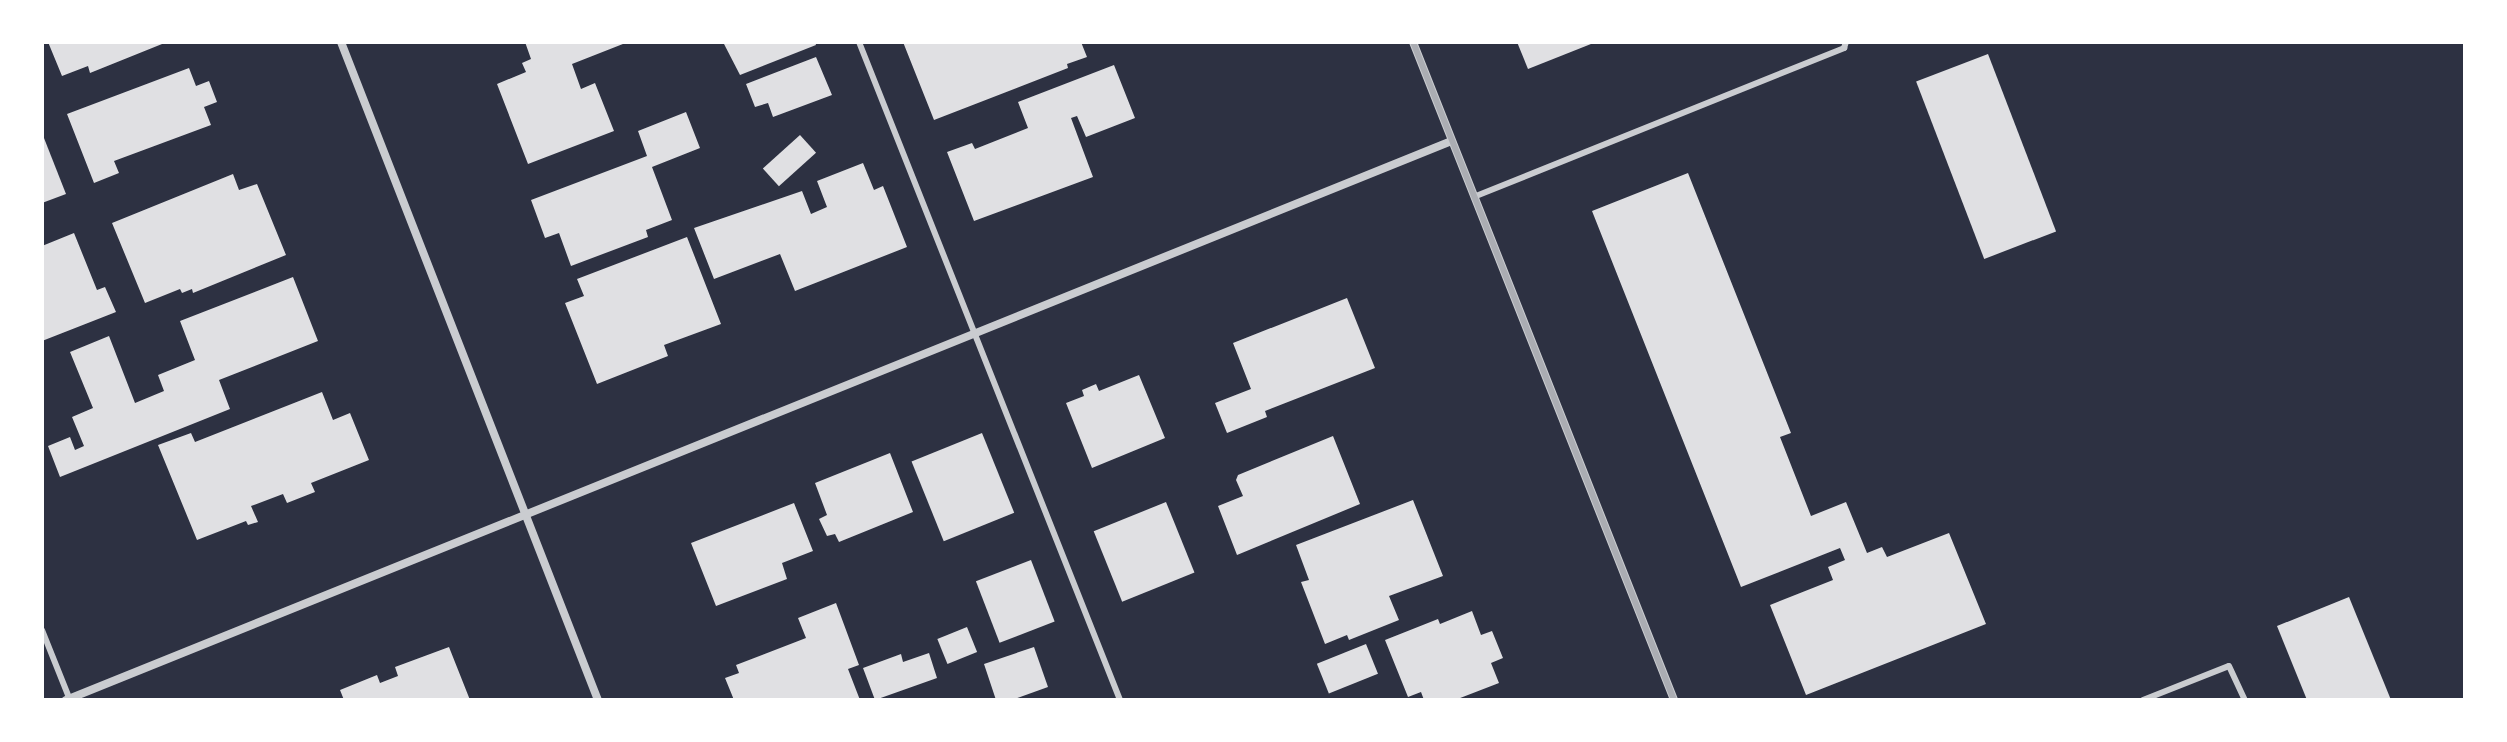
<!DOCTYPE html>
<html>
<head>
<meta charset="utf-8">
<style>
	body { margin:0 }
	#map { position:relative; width:2507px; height:742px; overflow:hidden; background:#2d3142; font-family:Manrope,sans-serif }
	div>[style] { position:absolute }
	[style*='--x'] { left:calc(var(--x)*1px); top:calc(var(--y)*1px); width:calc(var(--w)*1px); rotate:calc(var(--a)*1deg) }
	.building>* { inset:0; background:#e0e0e3; transform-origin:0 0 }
	.service>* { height:6px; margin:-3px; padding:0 3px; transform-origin:3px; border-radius:3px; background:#caccd0 }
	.minor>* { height:8px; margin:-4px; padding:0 4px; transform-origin:4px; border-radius:4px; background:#caccd0 }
	.rail>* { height:6px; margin:-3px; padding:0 3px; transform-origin:3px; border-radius:3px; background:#abadb3 }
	span { translate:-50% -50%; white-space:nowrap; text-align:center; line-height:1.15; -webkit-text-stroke:8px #fff; paint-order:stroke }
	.frame { position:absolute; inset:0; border:44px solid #fff; pointer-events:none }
</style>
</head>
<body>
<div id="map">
	<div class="building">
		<div style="clip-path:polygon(48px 42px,167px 42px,90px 73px,88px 66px,62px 76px)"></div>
		<div style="clip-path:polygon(525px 42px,628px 42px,572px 64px,581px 89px,595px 83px,614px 131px,528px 164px,497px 84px,526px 72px,522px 63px,531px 59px)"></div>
		<div style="clip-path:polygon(723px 42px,815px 42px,816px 45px,740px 75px)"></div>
		<div style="clip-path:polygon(903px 42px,1081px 42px,1087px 57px,1067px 64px,1068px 68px,934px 120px)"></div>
		<div style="clip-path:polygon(1517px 42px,1596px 42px,1528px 69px)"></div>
		<div style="left:1988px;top:54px;width:190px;height:77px;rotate:69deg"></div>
		<div style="clip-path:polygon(816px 57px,832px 95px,773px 117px,768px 103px,755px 107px,746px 84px)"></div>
		<div style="clip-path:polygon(1114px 65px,1135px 118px,1086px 137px,1077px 116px,1071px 118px,1093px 177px,974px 221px,947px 152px,972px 143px,975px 149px,1028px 128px,1018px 102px)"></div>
		<div style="clip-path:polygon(189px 68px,196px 86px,209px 81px,217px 102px,204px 107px,211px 125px,114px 161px,119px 173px,94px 183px,67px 114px)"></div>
		<div style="clip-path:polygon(686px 112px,700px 148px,652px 167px,672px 220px,646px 230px,648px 237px,571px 266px,559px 233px,545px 238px,531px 200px,647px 156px,638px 131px)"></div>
		<div style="clip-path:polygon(42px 133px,66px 194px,42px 203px)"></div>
		<div style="left:800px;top:135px;width:24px;height:50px;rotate:48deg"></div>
		<div style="clip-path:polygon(863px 163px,874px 190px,883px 186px,907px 247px,795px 291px,780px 254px,714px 279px,694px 228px,802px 191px,811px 214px,827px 207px,817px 181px)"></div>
		<div style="clip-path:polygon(1688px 173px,1791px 433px,1780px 437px,1811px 516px,1846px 502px,1867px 553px,1882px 547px,1887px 557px,1949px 533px,1986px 624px,1806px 695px,1770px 605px,1833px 580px,1828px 567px,1845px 560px,1840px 548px,1741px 587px,1592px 211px)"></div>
		<div style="clip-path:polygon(233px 174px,239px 190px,257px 184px,286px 255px,193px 293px,192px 289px,182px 293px,180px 289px,145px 303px,112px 223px)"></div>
		<div style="clip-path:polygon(74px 233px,97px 290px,105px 287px,116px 312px,42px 341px,42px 246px)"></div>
		<div style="clip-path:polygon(687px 237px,721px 324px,664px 345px,668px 356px,597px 384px,565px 303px,584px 296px,577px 279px)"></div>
		<div style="clip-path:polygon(293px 277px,318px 341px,219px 380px,230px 409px,60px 477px,48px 446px,70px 437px,75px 450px,84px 446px,72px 417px,93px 408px,70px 352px,109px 336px,135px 403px,164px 391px,158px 375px,195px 360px,180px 321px)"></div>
		<div style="clip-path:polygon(1347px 298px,1375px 368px,1265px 411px,1267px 417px,1227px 433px,1215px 403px,1251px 389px,1233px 343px)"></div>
		<div style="clip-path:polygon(1139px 375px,1165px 438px,1092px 468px,1066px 403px,1084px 396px,1082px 390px,1096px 384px,1099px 391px)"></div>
		<div style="clip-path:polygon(322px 392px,333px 420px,350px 413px,369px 460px,311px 483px,315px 492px,287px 503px,283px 494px,251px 506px,258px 522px,248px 525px,246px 521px,197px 540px,158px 445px,191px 433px,195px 442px)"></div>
		<div style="left:982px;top:433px;width:86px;height:76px;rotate:68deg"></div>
		<div style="clip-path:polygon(1333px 436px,1360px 504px,1237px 555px,1218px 506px,1243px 496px,1236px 480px,1238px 475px)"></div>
		<div style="clip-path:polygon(890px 453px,913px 512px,839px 542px,835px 534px,827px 536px,819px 519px,827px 515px,815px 483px)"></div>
		<div style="clip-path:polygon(1413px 500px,1443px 576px,1389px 596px,1399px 620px,1349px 640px,1347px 635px,1325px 644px,1301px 582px,1309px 580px,1296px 545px)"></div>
		<div style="left:1166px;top:502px;width:76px;height:78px;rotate:68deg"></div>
		<div style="clip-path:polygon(794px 503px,813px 551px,782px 563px,787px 579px,716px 606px,691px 543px)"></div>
		<div style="left:1031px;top:560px;width:66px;height:59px;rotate:69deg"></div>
		<div style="clip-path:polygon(2349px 597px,2391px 700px,2307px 700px,2277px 626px)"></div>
		<div style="clip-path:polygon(836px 603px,859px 665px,848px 669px,860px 700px,734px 700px,725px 678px,739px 673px,736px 665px,806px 638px,798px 618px)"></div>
		<div style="clip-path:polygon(1472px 611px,1481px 635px,1492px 631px,1503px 658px,1491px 663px,1499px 683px,1455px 700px,1424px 700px,1421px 692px,1408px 697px,1385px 640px,1438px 619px,1440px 624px)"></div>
		<div style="left:967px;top:627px;width:27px;height:32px;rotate:68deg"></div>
		<div style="left:1366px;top:644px;width:32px;height:53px;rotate:68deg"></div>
		<div style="clip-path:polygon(449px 647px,470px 700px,344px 700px,340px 690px,377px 675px,380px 683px,398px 676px,395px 667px)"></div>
		<div style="clip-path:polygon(1034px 647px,1048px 687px,1012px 700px,996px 700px,984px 664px)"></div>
		<div style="clip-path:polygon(929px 653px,937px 678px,875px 700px,863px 668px,901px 654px,903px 662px)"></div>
	</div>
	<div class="service">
		<div style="--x:859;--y:42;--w:708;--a:68.36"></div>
		<div style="--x:1476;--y:196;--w:397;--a:-21.9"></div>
		<div style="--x:1844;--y:48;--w:6;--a:-72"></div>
		<div style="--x:42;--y:630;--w:75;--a:68.2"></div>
		<div style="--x:2143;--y:700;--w:92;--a:-21.6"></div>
		<div style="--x:2229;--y:666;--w:38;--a:65"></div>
	</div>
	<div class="minor">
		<div style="--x:341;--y:42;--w:706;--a:68.67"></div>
		<div style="--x:1413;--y:42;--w:708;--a:68.36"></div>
		<div style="--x:66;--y:700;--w:1494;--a:-21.97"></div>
	</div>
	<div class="rail">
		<div style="--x:1413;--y:42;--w:708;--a:68.36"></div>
	</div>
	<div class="frame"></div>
</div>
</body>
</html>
